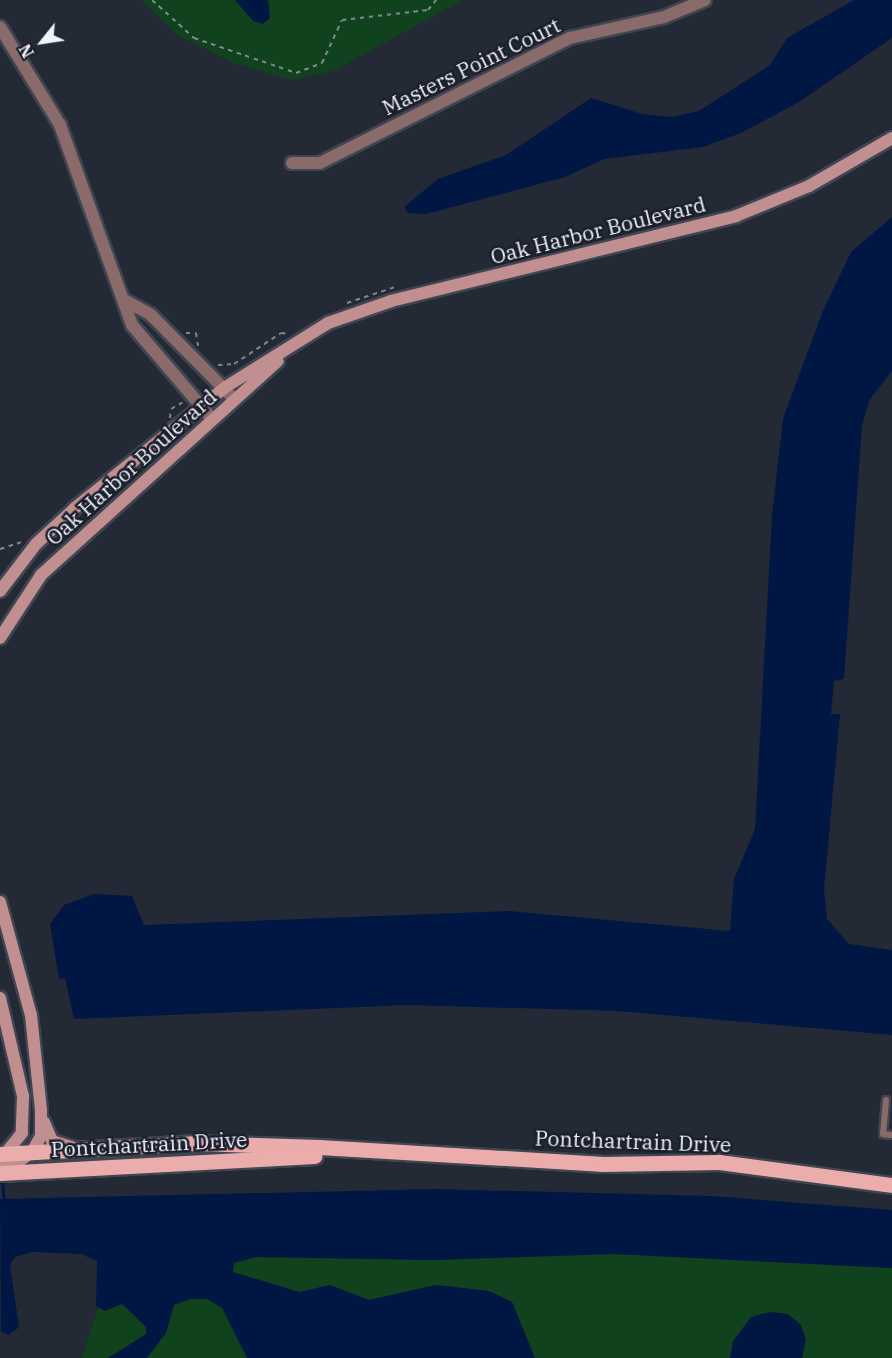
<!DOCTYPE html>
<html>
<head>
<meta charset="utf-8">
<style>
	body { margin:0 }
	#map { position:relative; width:892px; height:1358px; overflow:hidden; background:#242936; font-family:"IBM Plex Serif",serif }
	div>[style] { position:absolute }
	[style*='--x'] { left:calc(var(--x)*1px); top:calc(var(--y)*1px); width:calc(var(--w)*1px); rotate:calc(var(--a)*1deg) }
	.green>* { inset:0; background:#10431d }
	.water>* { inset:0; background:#001743 }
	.stream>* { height:3px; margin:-1.5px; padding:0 1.5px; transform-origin:1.5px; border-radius:1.5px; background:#001743 }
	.path>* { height:2px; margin-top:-1px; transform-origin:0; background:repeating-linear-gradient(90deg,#828691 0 4.5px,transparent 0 9px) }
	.roads { filter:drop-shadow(2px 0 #404552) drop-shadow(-2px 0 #404552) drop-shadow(0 2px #404552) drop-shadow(0 -2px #404552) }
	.lane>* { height:6px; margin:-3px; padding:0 3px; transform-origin:3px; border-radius:3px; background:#8a6b6a }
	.street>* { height:12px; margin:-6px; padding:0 6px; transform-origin:6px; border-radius:6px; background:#8a6b6a }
	.secondary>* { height:12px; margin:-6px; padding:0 6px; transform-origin:6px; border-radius:6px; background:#c18f8f }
	.primary>* { height:15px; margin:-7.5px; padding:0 7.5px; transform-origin:7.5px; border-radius:7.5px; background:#ebacac }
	span { translate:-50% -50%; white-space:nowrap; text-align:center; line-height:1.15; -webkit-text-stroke:5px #1b1f2c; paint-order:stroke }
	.street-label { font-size:21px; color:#eff3fc }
	.north { position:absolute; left:12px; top:12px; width:60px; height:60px; -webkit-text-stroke:4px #1b1f2c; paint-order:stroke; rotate:240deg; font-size:16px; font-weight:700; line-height:24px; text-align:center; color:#eff3fc }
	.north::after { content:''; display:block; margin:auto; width:21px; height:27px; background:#eff3fc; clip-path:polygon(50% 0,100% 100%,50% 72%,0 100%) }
</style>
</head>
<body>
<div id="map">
	<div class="green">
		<div style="clip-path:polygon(141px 0,235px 0,253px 21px,267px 10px,268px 0,463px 0,333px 71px,292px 80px,234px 63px,179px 36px)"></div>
		<div style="clip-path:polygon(117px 1249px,194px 1285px,293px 1358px,82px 1358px)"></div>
		<div style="clip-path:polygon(614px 1254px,892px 1268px,892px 1358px,802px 1358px,806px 1340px,733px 1341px,730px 1358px,535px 1358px,512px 1302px,489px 1291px,436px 1285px,369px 1300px,330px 1285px,299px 1292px,233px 1272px,234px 1263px,257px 1257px,432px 1260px)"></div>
	</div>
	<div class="water">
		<div style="clip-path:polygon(235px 0,268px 0,270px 18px,263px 24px,253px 21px)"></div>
		<div style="clip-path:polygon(854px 0,892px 0,892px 38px,799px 102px,741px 133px,703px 147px,604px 159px,565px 177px,426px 214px,408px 213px,404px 207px,438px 179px,506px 155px,591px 98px,642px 114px,672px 117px,699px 111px,770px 65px,787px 38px)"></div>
		<div style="clip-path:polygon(892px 217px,892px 371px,870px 399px,862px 425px,844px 679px,834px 681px,831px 714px,840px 714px,824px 890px,827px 919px,849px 944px,892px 950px,892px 1035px,618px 1011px,408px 1005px,74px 1019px,65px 978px,59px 979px,50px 924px,64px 905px,94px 894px,132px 896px,144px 925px,509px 911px,730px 931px,734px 879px,755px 829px,772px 515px,783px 419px,822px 313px,851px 252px)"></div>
		<div style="clip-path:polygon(435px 1189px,712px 1196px,892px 1210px,892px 1268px,614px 1254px,432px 1260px,257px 1257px,234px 1263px,233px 1272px,299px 1292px,330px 1285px,369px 1300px,436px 1285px,489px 1291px,512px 1302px,535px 1358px,247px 1358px,222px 1308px,207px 1299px,190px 1299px,174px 1305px,166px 1333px,147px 1358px,108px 1358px,146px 1334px,146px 1327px,122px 1304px,105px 1311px,96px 1306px,97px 1261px,81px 1254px,32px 1252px,15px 1257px,10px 1265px,19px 1327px,9px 1335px,1px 1331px,0 1199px)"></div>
		<div style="clip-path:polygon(770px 1312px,788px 1314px,801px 1325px,806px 1340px,802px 1358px,730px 1358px,733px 1341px,751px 1317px)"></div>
	</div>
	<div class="stream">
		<div style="--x:2;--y:1180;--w:23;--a:85"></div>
	</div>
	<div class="path">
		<div style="--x:152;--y:0;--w:57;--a:42.1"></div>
		<div style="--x:194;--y:38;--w:108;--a:18.9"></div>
		<div style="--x:296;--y:73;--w:28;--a:-21"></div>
		<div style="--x:322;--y:63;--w:47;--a:-65.1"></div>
		<div style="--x:342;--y:20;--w:87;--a:-6.6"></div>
		<div style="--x:428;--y:10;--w:13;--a:-51"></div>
		<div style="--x:347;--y:303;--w:51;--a:-18.4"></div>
		<div style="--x:186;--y:333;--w:10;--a:0"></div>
		<div style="--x:196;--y:333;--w:13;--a:81"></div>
		<div style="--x:218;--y:365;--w:16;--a:-4"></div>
		<div style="--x:234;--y:364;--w:56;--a:-33.4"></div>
		<div style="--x:281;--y:333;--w:8;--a:7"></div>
		<div style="--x:170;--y:418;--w:9;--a:-84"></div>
		<div style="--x:171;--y:409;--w:13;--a:-29"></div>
		<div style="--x:0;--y:549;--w:22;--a:-18"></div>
	</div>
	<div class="roads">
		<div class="lane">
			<div style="--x:886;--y:1100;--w:34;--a:95"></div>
			<div style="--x:883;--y:1134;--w:9;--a:6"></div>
		</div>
		<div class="street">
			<div style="--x:0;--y:27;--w:115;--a:58.5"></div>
			<div style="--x:60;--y:125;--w:213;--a:70.2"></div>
			<div style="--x:132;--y:325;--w:123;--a:49.6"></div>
			<div style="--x:292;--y:163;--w:28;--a:0"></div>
			<div style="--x:320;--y:163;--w:280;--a:-26.6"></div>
			<div style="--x:570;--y:38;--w:96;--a:-12.6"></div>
			<div style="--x:664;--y:17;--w:44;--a:-22.5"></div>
			<div style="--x:126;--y:301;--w:29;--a:29"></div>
			<div style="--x:151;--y:315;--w:118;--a:45.3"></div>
		</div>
		<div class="secondary">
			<div style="--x:0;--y:591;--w:59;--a:-52.5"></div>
			<div style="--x:36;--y:544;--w:53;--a:-42.7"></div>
			<div style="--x:75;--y:508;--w:191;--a:-38.8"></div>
			<div style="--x:224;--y:388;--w:123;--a:-32"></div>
			<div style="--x:328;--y:323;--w:67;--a:-19.2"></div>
			<div style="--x:391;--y:301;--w:355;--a:-13.8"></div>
			<div style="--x:736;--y:216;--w:79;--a:-22.3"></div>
			<div style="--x:809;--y:186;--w:96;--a:-30"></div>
			<div style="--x:0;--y:638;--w:75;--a:-56.9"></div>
			<div style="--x:41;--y:575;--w:319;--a:-42.1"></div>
			<div style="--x:0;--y:902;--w:117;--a:74.7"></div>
			<div style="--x:31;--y:1015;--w:96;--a:84"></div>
			<div style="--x:41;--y:1110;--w:26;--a:90"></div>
			<div style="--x:41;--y:1136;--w:18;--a:119"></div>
			<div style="--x:32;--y:1152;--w:21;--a:145"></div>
			<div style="--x:15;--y:1164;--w:15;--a:176"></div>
			<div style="--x:0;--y:998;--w:101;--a:76.8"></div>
			<div style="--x:23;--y:1096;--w:37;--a:92"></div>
			<div style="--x:22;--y:1133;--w:27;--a:129"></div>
			<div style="--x:44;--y:1122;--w:21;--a:67"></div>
			<div style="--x:52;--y:1141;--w:21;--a:17"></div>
		</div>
		<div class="primary">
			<div style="--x:0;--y:1154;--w:194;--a:-3.2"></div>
			<div style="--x:194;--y:1143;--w:125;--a:1.8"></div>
			<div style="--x:319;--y:1147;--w:285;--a:3.4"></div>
			<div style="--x:603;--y:1164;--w:116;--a:-1"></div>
			<div style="--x:719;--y:1162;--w:175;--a:7.6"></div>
			<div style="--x:0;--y:1173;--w:315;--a:-3.1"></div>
		</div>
	</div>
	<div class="street-label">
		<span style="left:471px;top:66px;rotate:-26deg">Masters Point Court</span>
		<span style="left:598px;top:230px;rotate:-14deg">Oak Harbor Boulevard</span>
		<span style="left:131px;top:467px;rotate:-42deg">Oak Harbor Boulevard</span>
		<span style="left:633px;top:1141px;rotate:2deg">Pontchartrain Drive</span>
		<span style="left:149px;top:1144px;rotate:-3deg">Pontchartrain Drive</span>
	</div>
	<div class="north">N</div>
</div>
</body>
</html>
